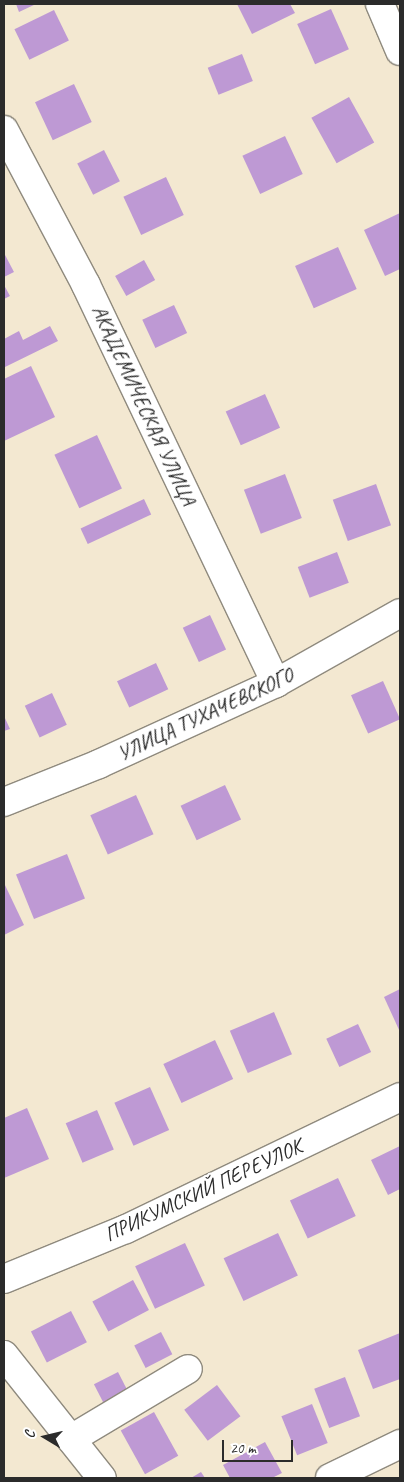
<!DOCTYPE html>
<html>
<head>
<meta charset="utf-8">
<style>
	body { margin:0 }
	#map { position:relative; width:404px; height:1482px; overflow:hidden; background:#f3e8d1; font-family:Caveat,sans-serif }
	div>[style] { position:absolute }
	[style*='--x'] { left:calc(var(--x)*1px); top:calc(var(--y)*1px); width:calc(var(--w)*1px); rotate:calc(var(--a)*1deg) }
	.building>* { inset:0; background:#be99d4; transform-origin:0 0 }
	.roads { filter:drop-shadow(1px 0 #8f8a7e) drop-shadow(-1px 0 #8f8a7e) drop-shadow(0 1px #8f8a7e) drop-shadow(0 -1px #8f8a7e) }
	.minor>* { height:28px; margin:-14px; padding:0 14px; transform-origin:14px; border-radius:14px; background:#fff }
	span { translate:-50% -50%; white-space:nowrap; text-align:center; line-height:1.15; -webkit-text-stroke:4px #fff; paint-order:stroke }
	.street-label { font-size:21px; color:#2b2b2b }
	.frame { position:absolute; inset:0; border:5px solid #2b2b2b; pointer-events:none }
	.north { position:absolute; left:20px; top:1412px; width:50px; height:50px; -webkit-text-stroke:4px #fff; paint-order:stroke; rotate:279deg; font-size:14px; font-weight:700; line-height:20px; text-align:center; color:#2b2b2b }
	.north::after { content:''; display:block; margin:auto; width:18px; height:22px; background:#2b2b2b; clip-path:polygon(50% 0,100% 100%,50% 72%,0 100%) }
	.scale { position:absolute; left:222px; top:1440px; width:71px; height:22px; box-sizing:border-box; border:2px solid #2b2b2b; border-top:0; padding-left:6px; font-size:15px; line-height:18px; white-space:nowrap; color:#2b2b2b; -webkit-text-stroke:4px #fff; paint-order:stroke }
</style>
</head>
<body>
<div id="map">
	<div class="building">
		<div style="clip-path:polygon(16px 4px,36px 4px,19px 12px)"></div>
		<div style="clip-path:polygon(237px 4px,290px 4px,295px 13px,252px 34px)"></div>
		<div style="left:331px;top:9px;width:44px;height:37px;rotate:66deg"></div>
		<div style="left:54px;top:10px;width:34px;height:44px;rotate:64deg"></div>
		<div style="left:242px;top:54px;width:29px;height:37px;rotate:68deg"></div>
		<div style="left:74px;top:84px;width:42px;height:43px;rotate:65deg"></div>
		<div style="left:349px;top:97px;width:52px;height:43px;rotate:61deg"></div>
		<div style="left:285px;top:136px;width:42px;height:47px;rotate:65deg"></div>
		<div style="left:104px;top:150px;width:35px;height:30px;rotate:63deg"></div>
		<div style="left:166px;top:177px;width:42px;height:47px;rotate:65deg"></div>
		<div style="clip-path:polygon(400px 213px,400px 269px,385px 276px,364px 230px)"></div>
		<div style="left:338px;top:247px;width:46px;height:47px;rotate:66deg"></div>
		<div style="clip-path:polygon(4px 253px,14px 272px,4px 277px)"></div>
		<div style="left:144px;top:260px;width:23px;height:33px;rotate:61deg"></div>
		<div style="clip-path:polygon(4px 285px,10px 296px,4px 299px)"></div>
		<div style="left:174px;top:305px;width:31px;height:35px;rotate:65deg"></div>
		<div style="clip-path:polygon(50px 326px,58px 341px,5px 367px,4px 339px,19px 331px,23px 340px)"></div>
		<div style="clip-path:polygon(31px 366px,55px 417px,4px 441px,4px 379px)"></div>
		<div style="left:265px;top:394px;width:37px;height:43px;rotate:66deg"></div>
		<div style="left:97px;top:435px;width:59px;height:47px;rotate:65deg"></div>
		<div style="left:285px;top:474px;width:47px;height:44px;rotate:69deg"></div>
		<div style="left:376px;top:484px;width:44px;height:46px;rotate:70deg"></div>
		<div style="left:144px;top:499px;width:17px;height:70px;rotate:65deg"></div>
		<div style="left:337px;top:552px;width:33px;height:42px;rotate:69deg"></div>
		<div style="left:210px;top:615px;width:38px;height:30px;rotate:65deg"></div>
		<div style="left:156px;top:663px;width:29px;height:43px;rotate:65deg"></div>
		<div style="left:383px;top:681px;width:42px;height:35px;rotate:66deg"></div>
		<div style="left:52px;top:693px;width:35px;height:30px;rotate:65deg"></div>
		<div style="clip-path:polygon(4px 716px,10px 729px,4px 731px)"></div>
		<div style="left:225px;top:785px;width:38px;height:49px;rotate:65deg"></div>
		<div style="left:136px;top:795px;width:43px;height:50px;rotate:66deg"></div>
		<div style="left:67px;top:854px;width:48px;height:55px;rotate:68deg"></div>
		<div style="clip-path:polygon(4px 883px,24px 925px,4px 935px)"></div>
		<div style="clip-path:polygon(400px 989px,400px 1032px,384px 997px)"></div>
		<div style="left:274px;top:1012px;width:46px;height:48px;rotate:67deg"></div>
		<div style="left:358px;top:1024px;width:31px;height:35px;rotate:65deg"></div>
		<div style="left:215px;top:1040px;width:43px;height:57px;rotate:65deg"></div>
		<div style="left:150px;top:1087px;width:47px;height:39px;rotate:66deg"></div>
		<div style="clip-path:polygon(27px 1108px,49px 1159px,4px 1178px,4px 1118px)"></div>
		<div style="left:97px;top:1110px;width:43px;height:34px;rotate:67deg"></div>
		<div style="clip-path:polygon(400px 1146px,400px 1189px,388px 1195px,371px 1160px)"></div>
		<div style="left:338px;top:1178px;width:42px;height:53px;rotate:65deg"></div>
		<div style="left:278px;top:1233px;width:47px;height:60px;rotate:65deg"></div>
		<div style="left:185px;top:1243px;width:47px;height:55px;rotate:65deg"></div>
		<div style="left:133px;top:1280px;width:34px;height:46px;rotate:62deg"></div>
		<div style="left:71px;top:1311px;width:35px;height:45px;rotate:63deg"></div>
		<div style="left:161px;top:1332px;width:25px;height:30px;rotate:63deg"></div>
		<div style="clip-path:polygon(400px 1333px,400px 1379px,373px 1389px,358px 1350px)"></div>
		<div style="left:118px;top:1372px;width:22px;height:27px;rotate:63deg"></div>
		<div style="left:345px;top:1377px;width:42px;height:33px;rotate:69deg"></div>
		<div style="left:217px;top:1385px;width:39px;height:41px;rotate:53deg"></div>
		<div style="left:312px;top:1404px;width:42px;height:33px;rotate:68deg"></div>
		<div style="left:154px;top:1412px;width:50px;height:38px;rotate:61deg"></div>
		<div style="clip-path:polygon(265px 1442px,282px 1473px,272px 1478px,230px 1478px,223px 1465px)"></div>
		<div style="clip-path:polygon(201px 1472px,205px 1478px,191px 1478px)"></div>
	</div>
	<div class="roads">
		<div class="minor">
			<div style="--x:380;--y:4;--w:51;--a:66.9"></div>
			<div style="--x:4;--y:130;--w:175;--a:62.1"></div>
			<div style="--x:86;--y:285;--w:441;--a:64.5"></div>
			<div style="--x:4;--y:802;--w:102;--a:-21.8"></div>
			<div style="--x:99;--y:764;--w:195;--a:-24.6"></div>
			<div style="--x:276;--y:683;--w:142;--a:-29.4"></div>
			<div style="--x:4;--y:1279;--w:132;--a:-22.3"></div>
			<div style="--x:126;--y:1229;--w:304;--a:-25.7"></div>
			<div style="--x:4;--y:1355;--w:157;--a:51.5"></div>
			<div style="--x:71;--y:1439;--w:136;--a:-30.9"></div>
			<div style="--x:330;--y:1478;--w:78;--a:-25.9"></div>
		</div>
	</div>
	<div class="street-label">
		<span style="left:144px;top:405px;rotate:65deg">АКАДЕМИЧЕСКАЯ УЛИЦА</span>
		<span style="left:205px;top:714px;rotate:-25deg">УЛИЦА ТУХАЧЕВСКОГО</span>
		<span style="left:203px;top:1190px;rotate:-25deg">ПРИКУМСКИЙ ПЕРЕУЛОК</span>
	</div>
	<div class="frame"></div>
	<div class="north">С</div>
	<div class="scale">20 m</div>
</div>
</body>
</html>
